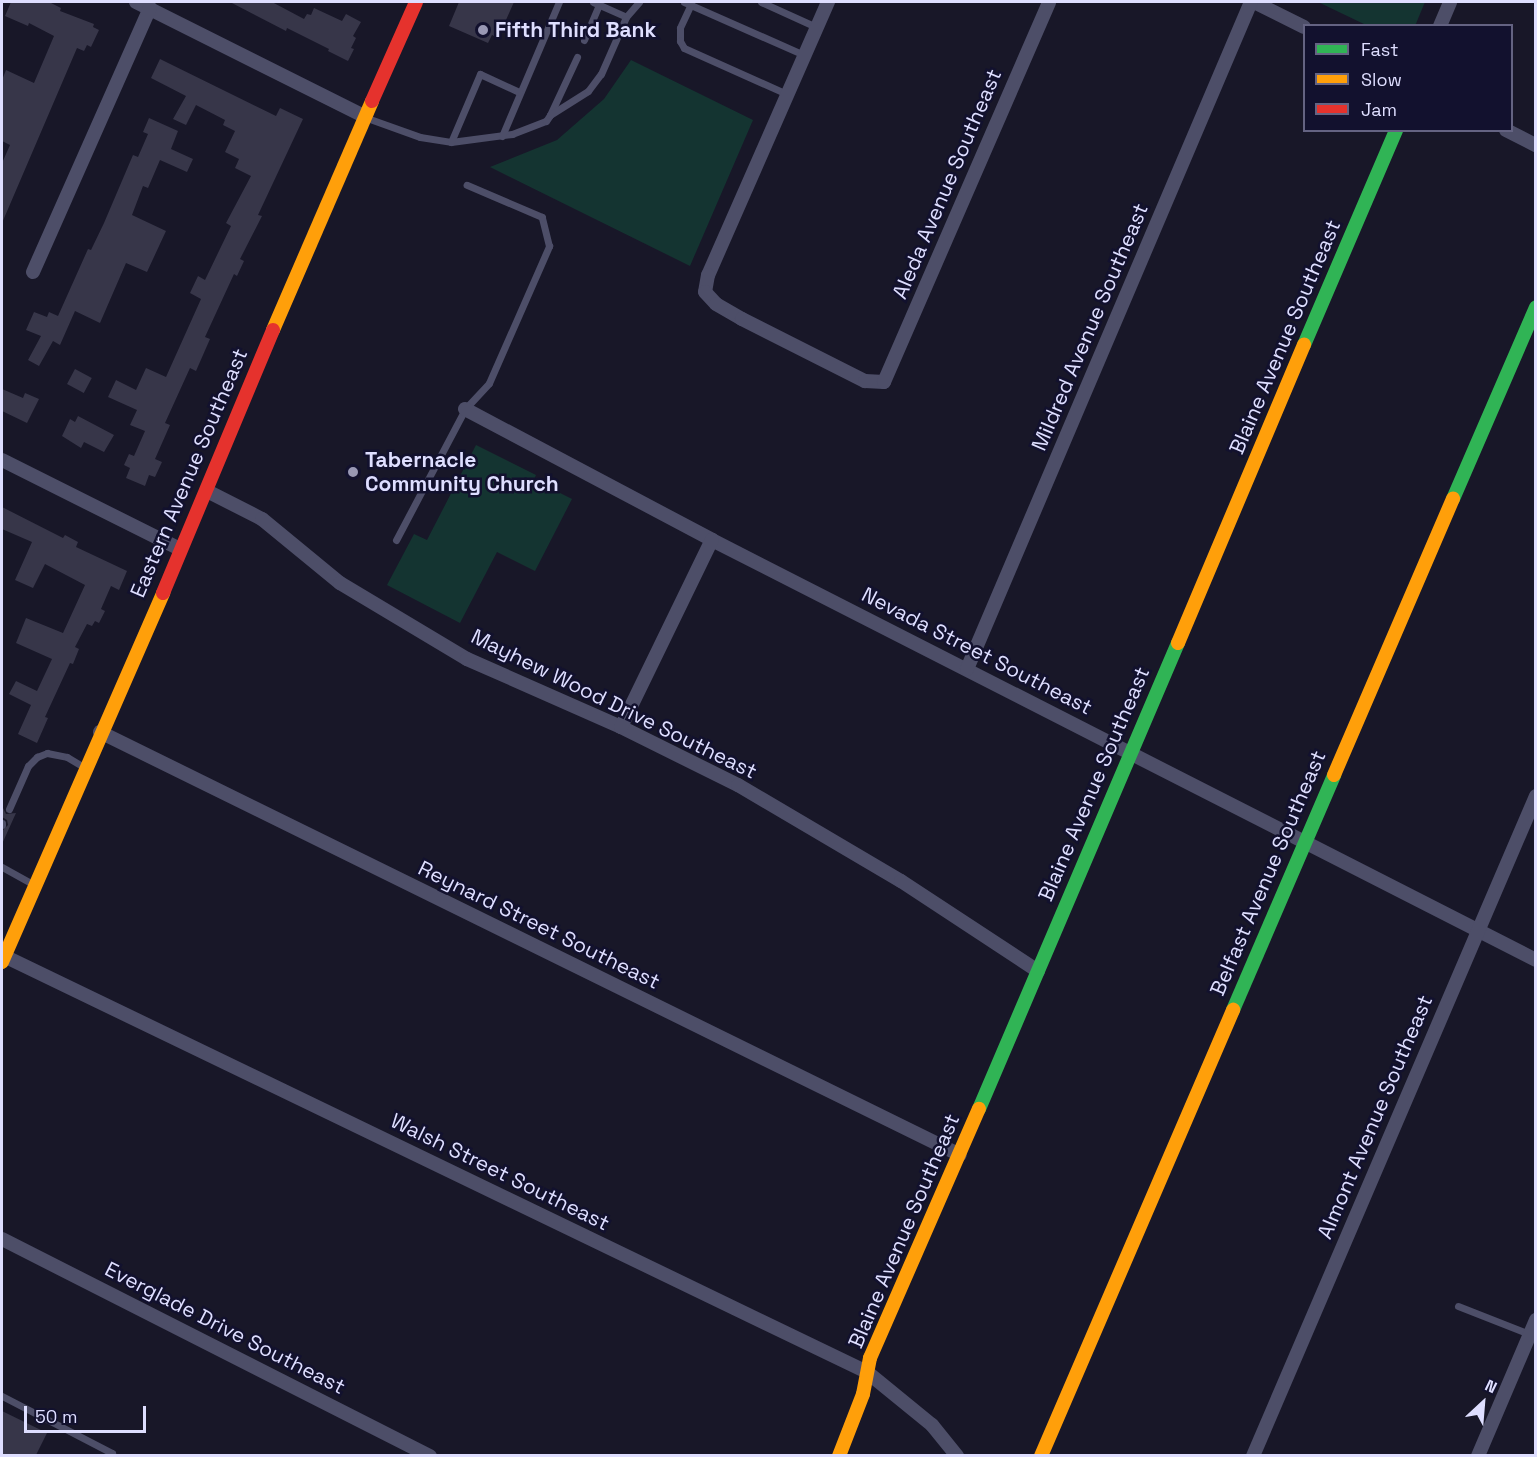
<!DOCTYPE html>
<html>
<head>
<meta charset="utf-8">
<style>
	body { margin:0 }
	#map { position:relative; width:1537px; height:1457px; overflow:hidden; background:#181728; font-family:"Space Grotesk",sans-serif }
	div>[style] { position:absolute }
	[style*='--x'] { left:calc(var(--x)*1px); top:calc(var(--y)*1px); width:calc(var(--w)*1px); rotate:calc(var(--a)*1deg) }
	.green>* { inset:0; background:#143431 }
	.building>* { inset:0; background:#373649; transform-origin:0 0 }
	.lane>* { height:7px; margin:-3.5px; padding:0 3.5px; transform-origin:3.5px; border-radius:3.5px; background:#4d4e68 }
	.street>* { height:14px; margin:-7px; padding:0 7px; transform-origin:7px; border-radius:7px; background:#4d4e68 }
	.fast>* { height:14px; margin:-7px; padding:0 7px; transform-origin:7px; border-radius:7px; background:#30b455 }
	.slow>* { height:14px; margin:-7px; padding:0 7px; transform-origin:7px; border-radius:7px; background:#ff9f0a }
	.jam>* { height:14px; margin:-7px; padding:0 7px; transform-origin:7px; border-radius:7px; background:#e5322d }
	.dots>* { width:16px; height:16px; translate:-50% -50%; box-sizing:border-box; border:3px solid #12112e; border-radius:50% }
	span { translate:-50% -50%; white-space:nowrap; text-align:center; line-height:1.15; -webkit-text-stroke:5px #12112e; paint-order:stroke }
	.poi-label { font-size:21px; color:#dedeff; font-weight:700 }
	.left { translate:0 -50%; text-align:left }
	.street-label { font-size:21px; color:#dedeff }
	.frame { position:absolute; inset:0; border:3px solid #dedeff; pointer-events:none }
	.legend { position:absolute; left:1303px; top:24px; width:210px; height:108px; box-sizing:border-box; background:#12112e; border:2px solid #646382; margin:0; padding:8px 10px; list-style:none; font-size:18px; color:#dedeff }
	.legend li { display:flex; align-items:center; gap:12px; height:30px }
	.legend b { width:30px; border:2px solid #646382 }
	.north { position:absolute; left:1453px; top:1373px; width:60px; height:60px; -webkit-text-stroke:4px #12112e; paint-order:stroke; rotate:26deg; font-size:16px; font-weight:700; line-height:24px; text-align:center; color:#dedeff }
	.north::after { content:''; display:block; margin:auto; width:21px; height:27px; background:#dedeff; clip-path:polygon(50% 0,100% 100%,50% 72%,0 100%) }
	.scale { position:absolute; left:24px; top:1406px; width:122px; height:27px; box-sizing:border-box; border:3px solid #dedeff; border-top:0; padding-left:8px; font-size:18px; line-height:21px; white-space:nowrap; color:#dedeff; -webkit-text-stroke:4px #12112e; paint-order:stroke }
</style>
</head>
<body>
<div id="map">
	<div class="green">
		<div style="clip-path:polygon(1318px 2px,1425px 2px,1415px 26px,1366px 25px)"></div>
		<div style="clip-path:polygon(631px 60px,753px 120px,690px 266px,490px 167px,557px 140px,604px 99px)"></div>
		<div style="clip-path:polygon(476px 445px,536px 475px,534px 480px,572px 499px,535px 571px,497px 552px,460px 623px,387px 585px,414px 534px,427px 540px)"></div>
	</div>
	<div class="building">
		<div style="clip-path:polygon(11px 2px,49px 2px,61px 8px,60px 11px,94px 24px,93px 27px,99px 30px,91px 47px,87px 45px,84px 51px,77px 48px,2px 223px,2px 163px,10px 145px,2px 141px,2px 80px,6px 70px,34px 83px,54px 36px,29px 23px,28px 26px,5px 16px)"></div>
		<div style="clip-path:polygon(230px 2px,272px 2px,304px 19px,307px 14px,311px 15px,314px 8px,342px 21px,346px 14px,361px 22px,353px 36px,356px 38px,351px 48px,354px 49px,348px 61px,328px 51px,329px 49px,287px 28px,286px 31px)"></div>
		<div style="clip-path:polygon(459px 2px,514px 2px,498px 38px,492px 35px,488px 43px,449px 26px)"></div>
		<div style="clip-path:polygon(160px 59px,276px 116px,280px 108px,303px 119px,258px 215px,262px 216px,240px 259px,244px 261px,237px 276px,234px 274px,205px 337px,210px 339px,196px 371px,190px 368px,165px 423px,170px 425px,155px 459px,162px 462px,155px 477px,149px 475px,145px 486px,126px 478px,130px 468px,124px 465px,129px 454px,134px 456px,145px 431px,130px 425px,137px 410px,108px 397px,116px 380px,136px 390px,146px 368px,166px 377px,201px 299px,190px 293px,198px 276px,205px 280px,231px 226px,226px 223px,251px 176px,235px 168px,239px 159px,225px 152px,235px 131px,223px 125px,225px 120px,196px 105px,186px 125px,173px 119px,186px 96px,151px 78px)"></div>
		<div style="clip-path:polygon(149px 118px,178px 131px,171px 149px,193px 159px,187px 172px,160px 160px,148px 188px,143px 186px,132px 215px,166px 231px,147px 272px,126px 263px,100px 323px,75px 311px,60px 345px,53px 341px,39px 366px,28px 360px,41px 336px,26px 330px,34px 312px,47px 317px,49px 312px,58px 316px,88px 249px,91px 250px,104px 223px,133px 155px,138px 157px,148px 134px,143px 132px)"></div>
		<div style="left:75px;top:369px;width:19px;height:17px;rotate:28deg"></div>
		<div style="clip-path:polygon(2px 389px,23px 398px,25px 393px,39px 399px,27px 423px,2px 411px)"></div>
		<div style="clip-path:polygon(78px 416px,114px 435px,104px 452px,84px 442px,81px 448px,62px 436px,70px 419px,75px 422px)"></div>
		<div style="clip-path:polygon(2px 507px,63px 538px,65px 535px,78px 542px,76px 547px,127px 571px,119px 590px,111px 586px,101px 609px,105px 611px,99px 623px,95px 621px,92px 626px,87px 624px,75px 647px,79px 649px,73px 664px,70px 663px,45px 717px,48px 718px,37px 743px,18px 734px,31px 705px,9px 694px,16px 681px,37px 691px,52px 659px,16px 643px,26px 618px,63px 633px,85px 585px,45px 564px,33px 588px,15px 580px,32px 542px,2px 529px)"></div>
		<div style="clip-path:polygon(2px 806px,6px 814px,16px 813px,2px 844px,2px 831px,8px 825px,7px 820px,2px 817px)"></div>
		<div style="clip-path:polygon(2px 1411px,47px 1433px,36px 1455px,2px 1455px)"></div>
	</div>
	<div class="lane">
		<div style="--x:593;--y:2;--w:36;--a:24"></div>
		<div style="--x:684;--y:2;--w:131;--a:23.8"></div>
		<div style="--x:761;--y:2;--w:60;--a:24.4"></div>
		<div style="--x:691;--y:4;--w:26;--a:115"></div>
		<div style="--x:680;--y:28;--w:13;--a:90"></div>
		<div style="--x:680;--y:41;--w:8;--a:60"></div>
		<div style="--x:684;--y:48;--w:113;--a:24.1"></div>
		<div style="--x:584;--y:40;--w:39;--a:-67"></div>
		<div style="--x:550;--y:115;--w:64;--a:-65"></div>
		<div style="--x:367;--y:118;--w:56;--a:19.7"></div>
		<div style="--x:420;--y:137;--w:31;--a:9"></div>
		<div style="--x:451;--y:142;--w:62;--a:-7.5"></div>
		<div style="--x:512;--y:134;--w:36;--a:-21"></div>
		<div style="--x:546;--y:121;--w:7;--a:-56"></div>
		<div style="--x:550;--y:115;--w:45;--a:-32.3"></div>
		<div style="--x:588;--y:91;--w:21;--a:-53"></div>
		<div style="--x:601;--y:74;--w:62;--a:-66.3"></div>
		<div style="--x:626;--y:17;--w:20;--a:-49"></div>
		<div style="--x:502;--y:136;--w:146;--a:-67"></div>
		<div style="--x:451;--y:142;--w:74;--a:-66.9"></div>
		<div style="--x:480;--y:74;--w:43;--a:24.8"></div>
		<div style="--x:396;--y:540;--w:148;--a:-62.2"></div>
		<div style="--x:465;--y:409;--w:35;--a:-47"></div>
		<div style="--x:489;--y:383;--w:150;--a:-66.3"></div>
		<div style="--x:549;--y:246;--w:30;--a:-104"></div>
		<div style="--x:542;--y:217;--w:82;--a:-156.9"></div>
		<div style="--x:9;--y:809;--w:47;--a:-66.2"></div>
		<div style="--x:28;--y:766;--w:13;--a:-45"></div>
		<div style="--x:37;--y:757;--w:11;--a:-22"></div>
		<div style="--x:47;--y:753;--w:20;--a:11"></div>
		<div style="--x:67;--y:757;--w:21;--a:31"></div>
		<div style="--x:2;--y:825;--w:2;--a:-90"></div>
		<div style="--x:2;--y:867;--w:35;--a:29"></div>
		<div style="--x:1458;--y:1306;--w:76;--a:21.5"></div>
		<div style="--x:2;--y:1396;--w:124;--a:27.4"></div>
		<div style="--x:112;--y:1453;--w:3;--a:108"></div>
	</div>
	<div class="street">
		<div style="--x:136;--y:2;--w:257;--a:26.6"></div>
		<div style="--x:828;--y:2;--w:298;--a:113.7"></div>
		<div style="--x:708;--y:275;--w:17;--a:100"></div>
		<div style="--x:705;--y:292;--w:16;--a:47"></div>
		<div style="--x:716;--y:304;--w:30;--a:30"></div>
		<div style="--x:742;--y:319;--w:138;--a:26.8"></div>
		<div style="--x:865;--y:381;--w:19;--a:3"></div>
		<div style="--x:884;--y:382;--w:414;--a:-66.5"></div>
		<div style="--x:1254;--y:2;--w:56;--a:26.6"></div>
		<div style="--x:1440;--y:26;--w:26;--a:-67"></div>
		<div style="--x:1506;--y:130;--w:34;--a:27"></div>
		<div style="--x:33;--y:272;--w:289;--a:-66.1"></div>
		<div style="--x:465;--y:409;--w:280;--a:27.9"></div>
		<div style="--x:712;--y:540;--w:925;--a:27.01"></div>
		<div style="--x:2;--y:460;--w:199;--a:26.6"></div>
		<div style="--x:207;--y:491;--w:62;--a:27"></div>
		<div style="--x:262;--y:519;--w:101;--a:39.4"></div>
		<div style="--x:340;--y:583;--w:148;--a:30.9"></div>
		<div style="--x:467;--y:659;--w:168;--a:23.8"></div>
		<div style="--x:621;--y:727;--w:131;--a:26.4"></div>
		<div style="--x:738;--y:785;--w:189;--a:30.5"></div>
		<div style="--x:901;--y:881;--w:164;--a:33.3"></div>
		<div style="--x:967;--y:669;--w:725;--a:-66.94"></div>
		<div style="--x:621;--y:727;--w:208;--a:-64.1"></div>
		<div style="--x:100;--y:732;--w:958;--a:26.19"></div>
		<div style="--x:4;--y:956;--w:958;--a:25.74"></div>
		<div style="--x:867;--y:1372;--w:84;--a:39.2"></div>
		<div style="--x:932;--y:1425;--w:40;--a:51"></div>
		<div style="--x:2;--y:1239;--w:480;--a:26.9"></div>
		<div style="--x:1253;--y:1456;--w:718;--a:-66.79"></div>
		<div style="--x:1478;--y:1456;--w:148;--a:-66.9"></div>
	</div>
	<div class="fast">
		<div style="--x:1304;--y:345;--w:234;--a:-66.8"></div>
		<div style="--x:1453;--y:499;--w:209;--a:-66.6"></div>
		<div style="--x:1233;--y:1010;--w:256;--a:-66.7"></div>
		<div style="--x:979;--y:1109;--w:507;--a:-66.88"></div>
	</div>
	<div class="slow">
		<div style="--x:273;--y:330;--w:249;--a:-66.6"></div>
		<div style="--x:1178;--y:643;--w:324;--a:-67.1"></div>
		<div style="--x:1334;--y:775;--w:301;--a:-66.7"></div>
		<div style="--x:2;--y:962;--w:403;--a:-66.4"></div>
		<div style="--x:839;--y:1456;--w:66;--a:-68.8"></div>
		<div style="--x:863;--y:1394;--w:37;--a:-79"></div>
		<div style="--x:870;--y:1358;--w:272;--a:-66.4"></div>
		<div style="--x:1041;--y:1456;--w:486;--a:-66.7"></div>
	</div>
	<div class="jam">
		<div style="--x:372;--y:101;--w:108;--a:-66"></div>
		<div style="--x:163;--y:593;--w:285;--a:-67.3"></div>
	</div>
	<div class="dots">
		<div style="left:483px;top:30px;background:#9998b4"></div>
		<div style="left:353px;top:472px;background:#9998b4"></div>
	</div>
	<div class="poi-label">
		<span class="left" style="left:495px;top:30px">Fifth Third Bank</span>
		<span class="left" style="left:365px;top:472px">Tabernacle<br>Community Church</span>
	</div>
	<div class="street-label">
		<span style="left:947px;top:184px;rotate:-67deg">Aleda Avenue Southeast</span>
		<span style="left:1090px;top:327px;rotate:-67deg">Mildred Avenue Southeast</span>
		<span style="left:1285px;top:337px;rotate:-67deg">Blaine Avenue Southeast</span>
		<span style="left:189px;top:473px;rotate:-67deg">Eastern Avenue Southeast</span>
		<span style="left:977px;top:651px;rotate:27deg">Nevada Street Southeast</span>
		<span style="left:614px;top:704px;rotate:26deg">Mayhew Wood Drive Southeast</span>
		<span style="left:1094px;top:784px;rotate:-67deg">Blaine Avenue Southeast</span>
		<span style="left:1268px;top:873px;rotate:-67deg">Belfast Avenue Southeast</span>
		<span style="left:539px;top:925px;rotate:26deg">Reynard Street Southeast</span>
		<span style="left:1375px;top:1117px;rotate:-67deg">Almont Avenue Southeast</span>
		<span style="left:500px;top:1172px;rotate:26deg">Walsh Street Southeast</span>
		<span style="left:904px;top:1231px;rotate:-67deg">Blaine Avenue Southeast</span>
		<span style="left:225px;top:1328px;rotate:27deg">Everglade Drive Southeast</span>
	</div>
	<div class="frame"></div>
	<ul class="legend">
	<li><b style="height:8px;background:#30b455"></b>Fast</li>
	<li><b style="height:8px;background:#ff9f0a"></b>Slow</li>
	<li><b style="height:8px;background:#e5322d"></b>Jam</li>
	</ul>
	<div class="north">N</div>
	<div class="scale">50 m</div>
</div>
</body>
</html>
